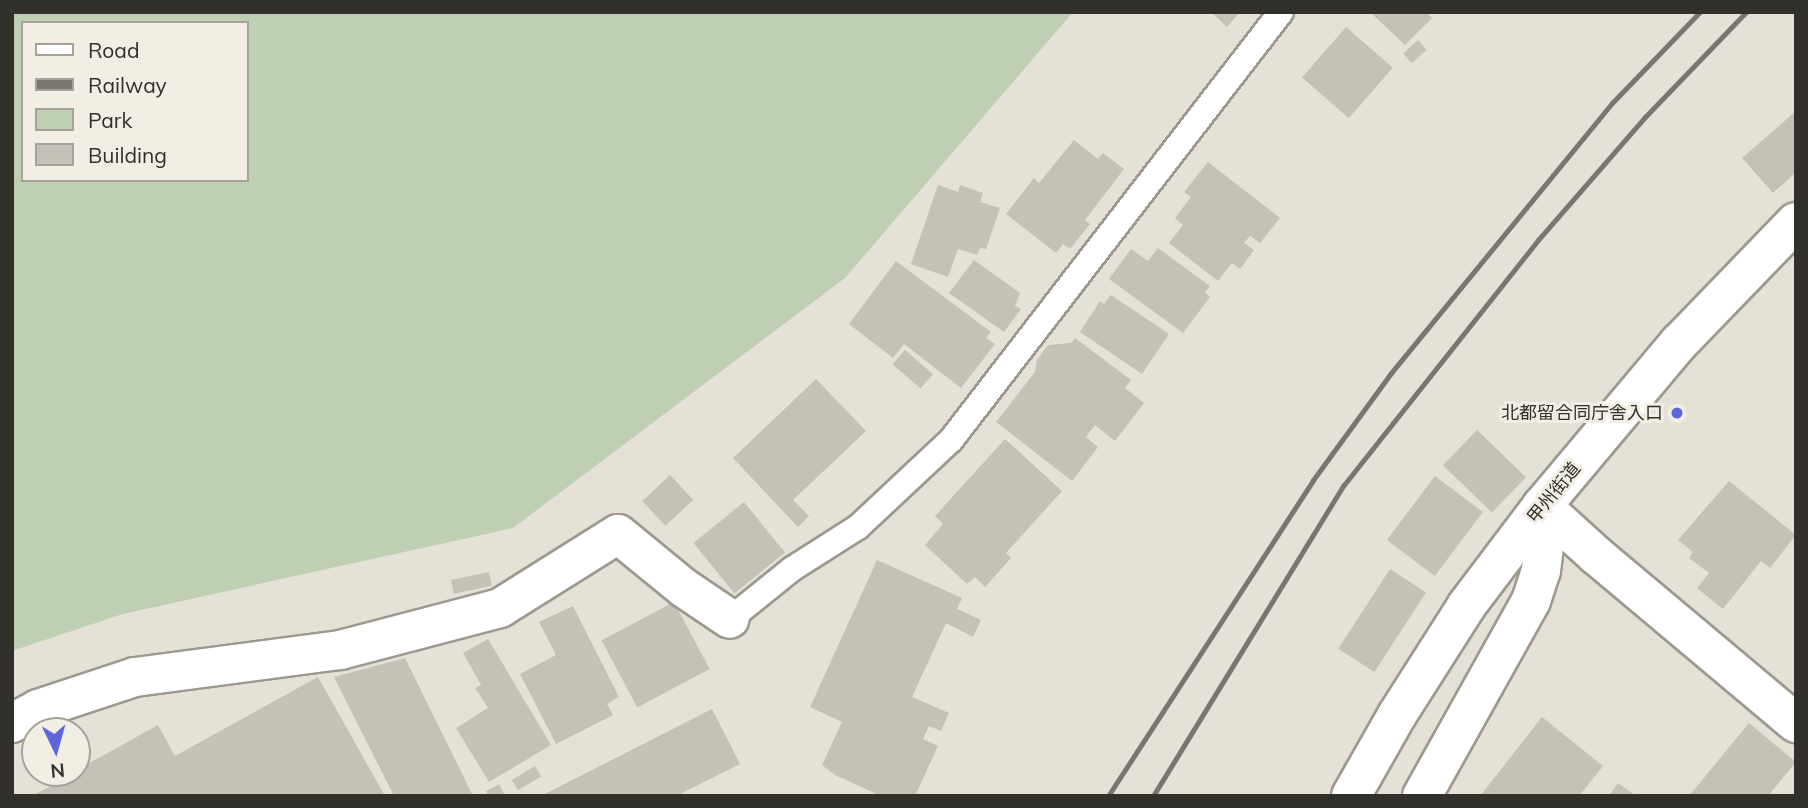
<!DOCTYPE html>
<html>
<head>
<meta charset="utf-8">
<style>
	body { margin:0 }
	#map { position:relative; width:1808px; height:808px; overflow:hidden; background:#e5e1d6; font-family:Mulish,"Noto Sans JP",sans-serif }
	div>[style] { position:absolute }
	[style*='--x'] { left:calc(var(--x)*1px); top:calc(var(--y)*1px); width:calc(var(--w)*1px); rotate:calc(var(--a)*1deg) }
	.green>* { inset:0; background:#bfcfb4 }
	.building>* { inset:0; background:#c5c1b6; transform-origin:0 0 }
	.roads { filter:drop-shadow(2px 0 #9d998e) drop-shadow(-2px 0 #9d998e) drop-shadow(0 2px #9d998e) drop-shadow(0 -2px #9d998e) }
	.service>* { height:24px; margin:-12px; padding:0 12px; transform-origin:12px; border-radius:12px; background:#fff }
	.minor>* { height:38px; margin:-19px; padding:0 19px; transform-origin:19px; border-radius:19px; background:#fff }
	.secondary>* { height:38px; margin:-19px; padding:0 19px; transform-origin:19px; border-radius:19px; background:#fff }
	.rail>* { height:5px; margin:-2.5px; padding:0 2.5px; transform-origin:2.5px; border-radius:2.5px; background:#78766f }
	.dots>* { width:19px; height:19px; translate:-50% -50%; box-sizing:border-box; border:4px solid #f3eee3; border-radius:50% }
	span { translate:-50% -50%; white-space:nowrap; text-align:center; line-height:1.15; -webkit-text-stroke:6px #f3eee3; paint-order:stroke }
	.poi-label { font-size:18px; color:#31302b }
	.right { translate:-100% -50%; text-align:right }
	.street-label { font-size:18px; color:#31302b }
	.frame { position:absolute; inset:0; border:14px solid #31302b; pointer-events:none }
	.legend { position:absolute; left:21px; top:21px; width:228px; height:161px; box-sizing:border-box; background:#f3eee3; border:2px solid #a5a299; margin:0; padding:9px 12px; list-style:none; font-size:21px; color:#31302b }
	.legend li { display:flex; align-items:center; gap:14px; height:35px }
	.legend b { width:35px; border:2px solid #a5a299 }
	.north { position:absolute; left:21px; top:717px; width:70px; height:70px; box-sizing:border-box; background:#f3eee3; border:2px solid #a5a299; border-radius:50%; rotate:175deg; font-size:19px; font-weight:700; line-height:28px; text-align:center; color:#31302b }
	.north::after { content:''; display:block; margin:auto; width:24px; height:32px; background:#5e66de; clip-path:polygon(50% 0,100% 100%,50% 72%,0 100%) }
</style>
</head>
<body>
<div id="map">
	<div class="green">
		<div style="clip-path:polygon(evenodd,12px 12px,1073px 12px,845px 278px,513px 528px,123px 614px,12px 651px,12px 12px,23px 23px,247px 23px,247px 180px,23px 180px,23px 23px)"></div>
	</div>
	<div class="building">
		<div style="clip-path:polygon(1211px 12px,1240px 12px,1227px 27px)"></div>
		<div style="clip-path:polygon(1370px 12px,1426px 12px,1432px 18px,1405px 45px)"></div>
		<div style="left:1346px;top:27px;width:62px;height:67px;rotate:41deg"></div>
		<div style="left:1418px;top:40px;width:13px;height:20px;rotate:48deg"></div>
		<div style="clip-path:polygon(1796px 111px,1796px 172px,1773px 193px,1742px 158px)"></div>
		<div style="clip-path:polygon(1074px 140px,1098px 159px,1103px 153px,1124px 169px,1085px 220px,1090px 224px,1070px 249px,1063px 244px,1056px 253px,1006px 214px,1034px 178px,1039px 183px)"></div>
		<div style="clip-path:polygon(1208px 162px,1280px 218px,1260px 243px,1250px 236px,1244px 243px,1254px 250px,1240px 269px,1232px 263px,1218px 281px,1169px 243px,1183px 225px,1175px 218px,1191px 197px,1184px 192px)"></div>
		<div style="clip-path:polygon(938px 185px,958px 192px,960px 185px,983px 193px,980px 202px,1000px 208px,986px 249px,980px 248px,977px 255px,958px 249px,948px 277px,911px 264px)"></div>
		<div style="clip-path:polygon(1158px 248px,1210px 286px,1205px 292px,1210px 297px,1183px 333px,1109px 279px,1131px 249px,1148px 261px)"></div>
		<div style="clip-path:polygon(974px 260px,1020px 293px,1015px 306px,1021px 309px,1004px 332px,949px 293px)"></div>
		<div style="clip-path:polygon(896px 261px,991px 332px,986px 338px,995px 344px,961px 388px,904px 344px,893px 358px,849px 324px)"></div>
		<div style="clip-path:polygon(1111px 295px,1169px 334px,1142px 374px,1080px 332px,1100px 301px,1104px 304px)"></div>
		<div style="clip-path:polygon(1075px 338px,1131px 380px,1125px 388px,1144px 403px,1115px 441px,1095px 425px,1086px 437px,1098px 447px,1072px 481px,996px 422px,1035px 372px,1037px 360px,1048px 345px,1071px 343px)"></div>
		<div style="left:905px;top:350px;width:37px;height:19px;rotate:41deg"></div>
		<div style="clip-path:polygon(816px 379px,866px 431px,793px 500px,809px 516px,798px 527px,733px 458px)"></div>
		<div style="left:1477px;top:430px;width:68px;height:49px;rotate:44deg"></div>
		<div style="clip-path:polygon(1005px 439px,1062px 491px,1006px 553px,1011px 558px,985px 587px,975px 577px,967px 584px,925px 545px,943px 524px,935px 516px)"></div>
		<div style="left:670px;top:475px;width:34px;height:38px;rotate:47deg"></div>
		<div style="left:1435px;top:476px;width:60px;height:80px;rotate:37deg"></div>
		<div style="clip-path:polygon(1729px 481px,1796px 535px,1770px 568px,1761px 561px,1723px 609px,1697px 588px,1709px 573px,1689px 558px,1693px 552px,1678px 540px)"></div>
		<div style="left:744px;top:502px;width:65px;height:65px;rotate:51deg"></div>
		<div style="clip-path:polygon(877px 560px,962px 598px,957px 609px,981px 620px,973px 637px,946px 623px,912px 697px,949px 713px,941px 731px,929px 726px,923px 739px,938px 746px,915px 796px,881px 796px,835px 775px,822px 765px,842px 722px,810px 707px)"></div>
		<div style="left:1390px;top:569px;width:43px;height:95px;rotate:33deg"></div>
		<div style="left:489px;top:572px;width:14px;height:39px;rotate:78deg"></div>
		<div style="left:674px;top:602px;width:76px;height:82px;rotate:62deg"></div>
		<div style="clip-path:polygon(573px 606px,619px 697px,607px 704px,613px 715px,556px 744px,520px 674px,556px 655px,539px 622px)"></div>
		<div style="clip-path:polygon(488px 639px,551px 745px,489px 782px,456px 728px,488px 708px,475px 688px,481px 685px,463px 653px)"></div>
		<div style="clip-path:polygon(405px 658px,473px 796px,394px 796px,334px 677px)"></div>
		<div style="clip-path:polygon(318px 677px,385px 796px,31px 796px,77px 773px,77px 770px,158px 725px,175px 756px)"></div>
		<div style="clip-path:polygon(712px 709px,740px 764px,676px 796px,541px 796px)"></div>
		<div style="clip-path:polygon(1542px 717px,1603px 766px,1579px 796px,1480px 796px)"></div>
		<div style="clip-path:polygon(1749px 723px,1796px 762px,1768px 796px,1689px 796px)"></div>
		<div style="left:535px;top:766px;width:12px;height:27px;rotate:59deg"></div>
		<div style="clip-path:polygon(1618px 783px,1636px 796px,1609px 796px)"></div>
		<div style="clip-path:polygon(499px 784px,505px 796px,488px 796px,486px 791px)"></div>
	</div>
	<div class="roads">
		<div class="service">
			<div style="--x:730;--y:619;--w:80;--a:-38.9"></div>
			<div style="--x:792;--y:569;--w:78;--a:-32.5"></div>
			<div style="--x:858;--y:527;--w:127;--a:-43.1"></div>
			<div style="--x:951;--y:440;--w:540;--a:-52.37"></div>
		</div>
		<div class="minor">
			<div style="--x:1542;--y:506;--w:74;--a:42.3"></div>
			<div style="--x:1597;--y:556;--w:260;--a:40"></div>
			<div style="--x:12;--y:723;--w:30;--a:-28"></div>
			<div style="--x:38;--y:709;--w:102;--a:-18.3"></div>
			<div style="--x:135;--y:677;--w:207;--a:-7.5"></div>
			<div style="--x:340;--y:650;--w:165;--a:-14.7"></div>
			<div style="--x:500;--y:608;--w:139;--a:-32.1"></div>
			<div style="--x:618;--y:534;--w:85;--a:39.3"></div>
			<div style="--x:684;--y:588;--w:55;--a:34"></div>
			<div style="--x:1422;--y:796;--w:223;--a:-60.8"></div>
			<div style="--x:1531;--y:601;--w:32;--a:-72"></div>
			<div style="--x:1541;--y:571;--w:33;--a:-83"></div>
			<div style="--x:1545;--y:538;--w:32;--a:-95"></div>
		</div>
		<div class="secondary">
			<div style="--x:1351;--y:796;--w:93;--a:-60.4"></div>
			<div style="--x:1397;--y:715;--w:130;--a:-57.5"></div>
			<div style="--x:1467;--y:605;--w:124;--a:-52.9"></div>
			<div style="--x:1542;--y:506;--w:213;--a:-50"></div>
			<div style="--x:1679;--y:343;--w:168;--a:-46"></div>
		</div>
	</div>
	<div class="rail">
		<div style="--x:1108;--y:796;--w:377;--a:-57"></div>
		<div style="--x:1313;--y:480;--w:132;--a:-53.9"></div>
		<div style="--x:1391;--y:373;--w:349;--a:-50.7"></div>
		<div style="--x:1612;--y:103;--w:127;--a:-46"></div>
		<div style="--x:1153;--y:796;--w:364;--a:-58.5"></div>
		<div style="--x:1343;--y:486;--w:314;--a:-51.6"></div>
		<div style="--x:1538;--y:240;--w:163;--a:-49"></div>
		<div style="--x:1645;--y:117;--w:146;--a:-46.1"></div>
	</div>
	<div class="dots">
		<div style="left:1677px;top:413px;background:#5e66de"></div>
	</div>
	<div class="poi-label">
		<span class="right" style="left:1663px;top:413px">北都留合同庁舎入口</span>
	</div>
	<div class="street-label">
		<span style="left:1554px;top:493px;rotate:-51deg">甲州街道</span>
	</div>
	<div class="frame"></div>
	<ul class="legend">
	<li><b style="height:9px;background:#fff"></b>Road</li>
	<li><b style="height:9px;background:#78766f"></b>Railway</li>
	<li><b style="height:19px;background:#bfcfb4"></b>Park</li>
	<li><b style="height:19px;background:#c5c1b6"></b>Building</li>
	</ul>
	<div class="north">N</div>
</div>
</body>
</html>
